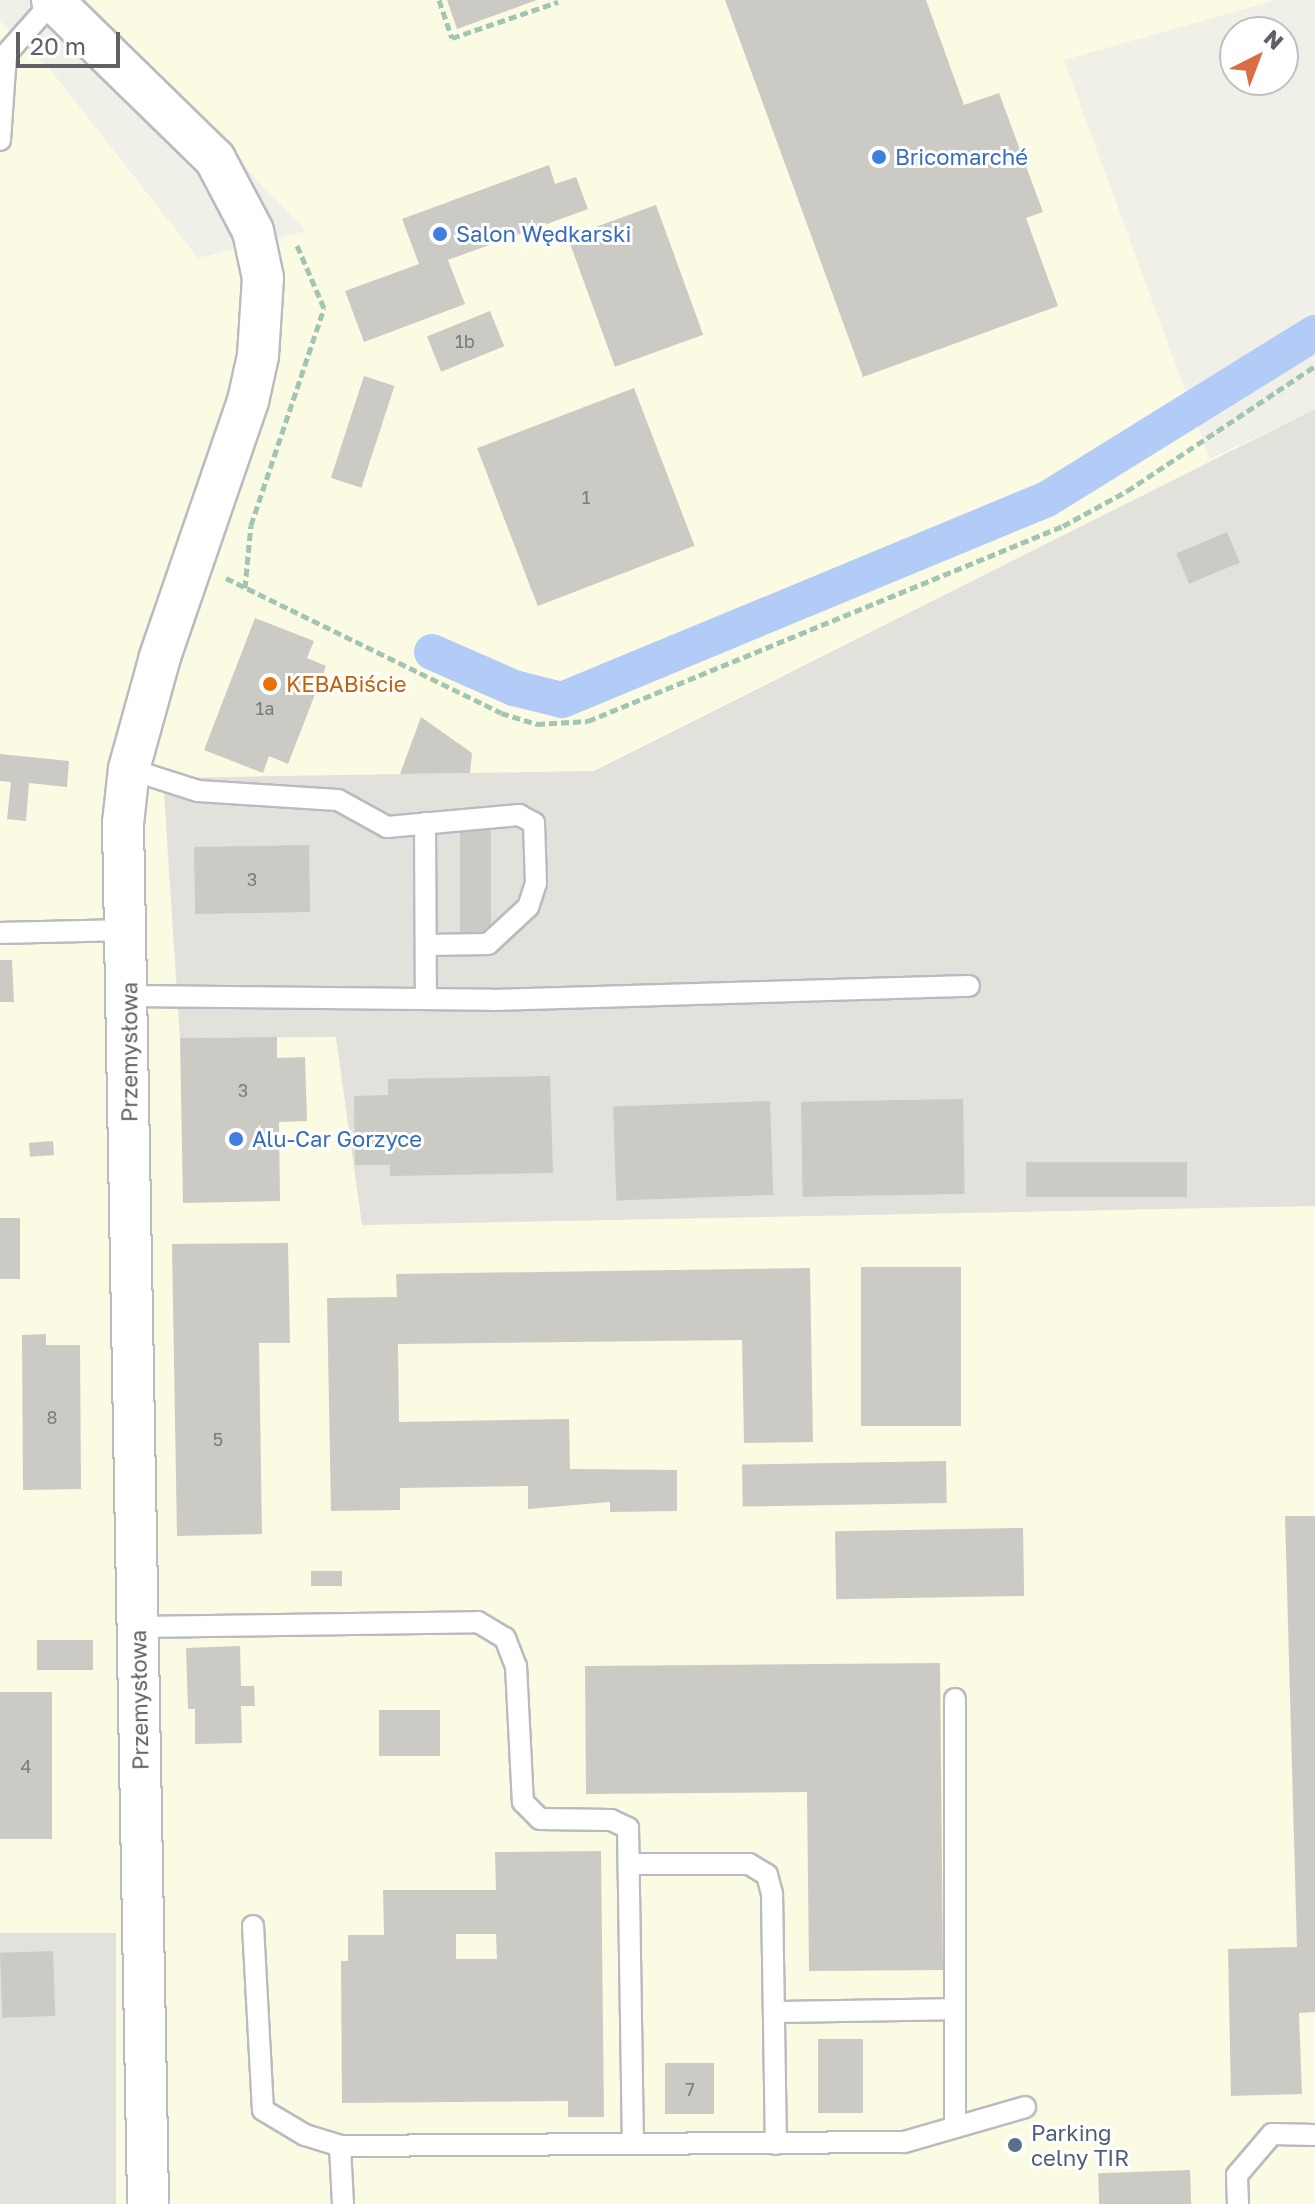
<!DOCTYPE html>
<html>
<head>
<meta charset="utf-8">
<style>
	body { margin:0 }
	#map { position:relative; width:1315px; height:2204px; overflow:hidden; background:#f0f0e8; font-family:"Golos Text",sans-serif }
	div>[style] { position:absolute }
	[style*='--x'] { left:calc(var(--x)*1px); top:calc(var(--y)*1px); width:calc(var(--w)*1px); rotate:calc(var(--a)*1deg) }
	.commercial>* { inset:0; background:#fbfae2 }
	.industrial>* { inset:0; background:#e2e1dc; transform-origin:0 0 }
	.canal>* { height:36px; margin:-18px; padding:0 18px; transform-origin:18px; border-radius:18px; background:#b2cbf7 }
	.building>* { inset:0; background:#cccac5; transform-origin:0 0 }
	.path>* { height:5px; margin-top:-2.5px; transform-origin:0; background:repeating-linear-gradient(90deg,#a1c5b3 0 8px,transparent 0 12px) }
	.roads { filter:drop-shadow(2px 0 #babbc0) drop-shadow(-2px 0 #babbc0) drop-shadow(0 2px #babbc0) drop-shadow(0 -2px #babbc0) }
	.service>* { height:20px; margin:-10px; padding:0 10px; transform-origin:10px; border-radius:10px; background:#fff }
	.minor>* { height:40px; margin:-20px; padding:0 20px; transform-origin:20px; border-radius:20px; background:#fff }
	.dots>* { width:22px; height:22px; translate:-50% -50%; box-sizing:border-box; border:4px solid #fff; border-radius:50% }
	span { translate:-50% -50%; white-space:nowrap; text-align:center; line-height:1.15; -webkit-text-stroke:6px #fff; paint-order:stroke }
	.number-label { font-size:18px; color:#7b7b7e }
	.number-label span { -webkit-text-stroke-width:0 }
	.shop-label { font-size:22px; color:#366cbe }
	.left { translate:0 -50%; text-align:left }
	.food-label { font-size:22px; color:#c56008 }
	.street-label { font-size:22px; color:#606167 }
	.service-label { font-size:22px; color:#4e5e75 }
	.north { position:absolute; left:1219px; top:16px; width:80px; height:80px; box-sizing:border-box; background:#fff; border:2px solid #bfc0c2; border-radius:50%; rotate:42deg; font-size:22px; font-weight:700; line-height:32px; text-align:center; color:#606167 }
	.north::after { content:''; display:block; margin:auto; width:28px; height:36px; background:#d86d46; clip-path:polygon(50% 0,100% 100%,50% 72%,0 100%) }
	.scale { position:absolute; left:16px; top:32px; width:104px; height:36px; box-sizing:border-box; border:4px solid #606167; border-top:0; padding-left:10px; font-size:24px; line-height:28px; white-space:nowrap; color:#606167; -webkit-text-stroke:6px #fff; paint-order:stroke }
</style>
</head>
<body>
<div id="map">
	<div class="commercial">
		<div style="clip-path:polygon(86px 0,1276px 0,1064px 60px,1210px 459px,1315px 409px,1315px 2204px,0 2204px,0 21px,49px 68px,198px 258px,306px 231px)"></div>
	</div>
	<div class="industrial">
		<div style="clip-path:polygon(1315px 409px,1315px 1206px,362px 1225px,336px 1037px,180px 1038px,163px 778px,594px 771px)"></div>
		<div style="left:0;top:1933px;width:116px;height:271px"></div>
	</div>
	<div class="canal">
		<div style="--x:432;--y:652;--w:90;--a:23.7"></div>
		<div style="--x:514;--y:688;--w:49;--a:14"></div>
		<div style="--x:562;--y:700;--w:525;--a:-22.51"></div>
		<div style="--x:1047;--y:499;--w:315;--a:-31.8"></div>
	</div>
	<div class="building">
		<div style="clip-path:polygon(447px 0,537px 0,457px 29px)"></div>
		<div style="clip-path:polygon(725px 0,926px 0,964px 105px,999px 93px,1043px 212px,1026px 218px,1058px 306px,863px 377px)"></div>
		<div style="clip-path:polygon(549px 165px,555px 184px,576px 177px,588px 209px,448px 260px,465px 304px,364px 342px,345px 291px,419px 264px,402px 219px)"></div>
		<div style="left:656px;top:205px;width:138px;height:94px;rotate:70deg"></div>
		<div style="left:490px;top:311px;width:38px;height:68px;rotate:68deg"></div>
		<div style="left:364px;top:376px;width:32px;height:107px;rotate:18deg"></div>
		<div style="left:634px;top:388px;width:169px;height:168px;rotate:69deg"></div>
		<div style="left:1227px;top:532px;width:33px;height:55px;rotate:67deg"></div>
		<div style="clip-path:polygon(255px 618px,314px 641px,307px 658px,326px 666px,288px 764px,269px 756px,263px 773px,204px 750px)"></div>
		<div style="clip-path:polygon(421px 717px,472px 753px,470px 773px,400px 774px)"></div>
		<div style="clip-path:polygon(0 754px,69px 761px,67px 787px,29px 783px,26px 821px,7px 819px,11px 782px,0 781px)"></div>
		<div style="left:460px;top:829px;width:31px;height:106px"></div>
		<div style="left:309px;top:845px;width:67px;height:115px;rotate:89deg"></div>
		<div style="clip-path:polygon(0 960px,12px 960px,14px 1002px,0 1002px)"></div>
		<div style="clip-path:polygon(277px 1037px,277px 1058px,305px 1057px,307px 1121px,279px 1122px,280px 1201px,183px 1203px,180px 1038px)"></div>
		<div style="clip-path:polygon(550px 1076px,553px 1173px,390px 1176px,390px 1165px,355px 1165px,354px 1096px,388px 1095px,388px 1079px)"></div>
		<div style="left:963px;top:1099px;width:95px;height:162px;rotate:89deg"></div>
		<div style="left:770px;top:1101px;width:94px;height:157px;rotate:88deg"></div>
		<div style="left:53px;top:1141px;width:14px;height:24px;rotate:86deg"></div>
		<div style="left:1187px;top:1162px;width:35px;height:161px;rotate:90deg"></div>
		<div style="left:0;top:1218px;width:20px;height:61px"></div>
		<div style="clip-path:polygon(288px 1243px,290px 1343px,259px 1343px,262px 1534px,177px 1536px,172px 1244px)"></div>
		<div style="left:861px;top:1267px;width:100px;height:159px"></div>
		<div style="clip-path:polygon(810px 1268px,813px 1442px,744px 1443px,742px 1340px,398px 1344px,399px 1422px,569px 1419px,570px 1469px,677px 1470px,677px 1511px,610px 1512px,610px 1502px,528px 1509px,528px 1486px,400px 1488px,400px 1510px,331px 1511px,327px 1298px,397px 1297px,396px 1274px)"></div>
		<div style="clip-path:polygon(46px 1334px,46px 1345px,80px 1345px,81px 1489px,23px 1490px,22px 1335px)"></div>
		<div style="left:946px;top:1461px;width:42px;height:204px;rotate:89deg"></div>
		<div style="clip-path:polygon(1285px 1516px,1315px 1516px,1315px 2012px,1299px 2013px,1302px 2094px,1231px 2096px,1228px 1949px,1297px 1947px)"></div>
		<div style="left:1023px;top:1528px;width:68px;height:188px;rotate:89deg"></div>
		<div style="left:311px;top:1571px;width:31px;height:15px"></div>
		<div style="left:93px;top:1640px;width:30px;height:56px;rotate:90deg"></div>
		<div style="clip-path:polygon(240px 1646px,241px 1686px,254px 1686px,255px 1706px,241px 1706px,242px 1743px,195px 1744px,195px 1709px,188px 1709px,186px 1648px)"></div>
		<div style="clip-path:polygon(940px 1663px,943px 1970px,809px 1971px,807px 1792px,586px 1794px,585px 1666px)"></div>
		<div style="left:0;top:1692px;width:52px;height:147px"></div>
		<div style="left:379px;top:1710px;width:61px;height:46px"></div>
		<div style="clip-path:polygon(evenodd,601px 1851px,604px 2117px,568px 2117px,568px 2101px,342px 2103px,341px 1961px,348px 1961px,348px 1935px,384px 1935px,383px 1890px,496px 1890px,495px 1852px,601px 1851px,456px 1934px,496px 1934px,497px 1959px,456px 1959px,456px 1934px)"></div>
		<div style="left:53px;top:1951px;width:65px;height:53px;rotate:88deg"></div>
		<div style="left:818px;top:2039px;width:45px;height:74px"></div>
		<div style="left:714px;top:2063px;width:51px;height:49px;rotate:90deg"></div>
		<div style="left:1190px;top:2170px;width:34px;height:92px;rotate:88deg"></div>
	</div>
	<div class="path">
		<div style="--x:439;--y:0;--w:40;--a:71.1"></div>
		<div style="--x:452;--y:38;--w:112;--a:-18.8"></div>
		<div style="--x:226;--y:578;--w:306;--a:26.1"></div>
		<div style="--x:501;--y:713;--w:38;--a:17"></div>
		<div style="--x:537;--y:724;--w:51;--a:-3.4"></div>
		<div style="--x:588;--y:721;--w:513;--a:-22.32"></div>
		<div style="--x:1063;--y:526;--w:73;--a:-28.7"></div>
		<div style="--x:1127;--y:491;--w:226;--a:-33.6"></div>
		<div style="--x:245;--y:588;--w:63;--a:-84.6"></div>
		<div style="--x:251;--y:525;--w:229;--a:-71.4"></div>
		<div style="--x:324;--y:308;--w:71;--a:-113.3"></div>
	</div>
	<div class="roads">
		<div class="service">
			<div style="--x:0;--y:61;--w:80;--a:-48.5"></div>
			<div style="--x:0;--y:140;--w:86;--a:-86"></div>
			<div style="--x:129;--y:769;--w:72;--a:17.7"></div>
			<div style="--x:198;--y:791;--w:140;--a:3.7"></div>
			<div style="--x:338;--y:800;--w:56;--a:28.9"></div>
			<div style="--x:387;--y:827;--w:133;--a:-5.2"></div>
			<div style="--x:519;--y:815;--w:17;--a:28"></div>
			<div style="--x:534;--y:823;--w:60;--a:88.1"></div>
			<div style="--x:536;--y:883;--w:25;--a:108"></div>
			<div style="--x:528;--y:907;--w:54;--a:137.2"></div>
			<div style="--x:488;--y:944;--w:61;--a:179.1"></div>
			<div style="--x:425;--y:823;--w:176;--a:89.7"></div>
			<div style="--x:0;--y:933;--w:128;--a:-1.3"></div>
			<div style="--x:129;--y:996;--w:364;--a:0.6"></div>
			<div style="--x:493;--y:1000;--w:476;--a:-1.7"></div>
			<div style="--x:137;--y:1627;--w:341;--a:-0.8"></div>
			<div style="--x:478;--y:1622;--w:31;--a:31"></div>
			<div style="--x:505;--y:1638;--w:30;--a:69"></div>
			<div style="--x:516;--y:1666;--w:136;--a:87.1"></div>
			<div style="--x:523;--y:1802;--w:24;--a:45"></div>
			<div style="--x:540;--y:1819;--w:71;--a:0.8"></div>
			<div style="--x:611;--y:1820;--w:19;--a:25"></div>
			<div style="--x:628;--y:1828;--w:316;--a:89.1"></div>
			<div style="--x:630;--y:1864;--w:119;--a:0"></div>
			<div style="--x:749;--y:1864;--w:21;--a:31"></div>
			<div style="--x:767;--y:1875;--w:20;--a:75"></div>
			<div style="--x:772;--y:1894;--w:250;--a:89.1"></div>
			<div style="--x:253;--y:1926;--w:184;--a:86.9"></div>
			<div style="--x:263;--y:2110;--w:49;--a:30.8"></div>
			<div style="--x:305;--y:2135;--w:37;--a:17"></div>
			<div style="--x:774;--y:2012;--w:181;--a:-0.9"></div>
			<div style="--x:955;--y:2127;--w:428;--a:-90"></div>
			<div style="--x:343;--y:2204;--w:58;--a:-93"></div>
			<div style="--x:340;--y:2146;--w:564;--a:-0.41"></div>
			<div style="--x:904;--y:2142;--w:126;--a:-16.1"></div>
			<div style="--x:1238;--y:2204;--w:29;--a:-92"></div>
			<div style="--x:1237;--y:2175;--w:54;--a:-49.5"></div>
			<div style="--x:1272;--y:2134;--w:43;--a:1.3"></div>
		</div>
		<div class="minor">
			<div style="--x:52;--y:0;--w:228;--a:44.3"></div>
			<div style="--x:215;--y:159;--w:81;--a:62.2"></div>
			<div style="--x:253;--y:231;--w:48;--a:78"></div>
			<div style="--x:263;--y:278;--w:78;--a:93.7"></div>
			<div style="--x:258;--y:356;--w:46;--a:102.5"></div>
			<div style="--x:248;--y:401;--w:271;--a:109"></div>
			<div style="--x:160;--y:657;--w:116;--a:105.5"></div>
			<div style="--x:129;--y:769;--w:54;--a:96.3"></div>
			<div style="--x:123;--y:823;--w:1381;--a:88.96"></div>
		</div>
	</div>
	<div class="dots">
		<div style="left:879px;top:157px;background:#3f7fe0"></div>
		<div style="left:440px;top:234px;background:#3f7fe0"></div>
		<div style="left:270px;top:684px;background:#e8710a"></div>
		<div style="left:236px;top:1139px;background:#3f7fe0"></div>
		<div style="left:1015px;top:2145px;background:#5c6f8a"></div>
	</div>
	<div class="number-label">
		<span style="left:465px;top:341px">1b</span>
		<span style="left:586px;top:497px">1</span>
		<span style="left:265px;top:708px">1a</span>
		<span style="left:252px;top:879px">3</span>
		<span style="left:243px;top:1090px">3</span>
		<span style="left:52px;top:1417px">8</span>
		<span style="left:218px;top:1439px">5</span>
		<span style="left:26px;top:1766px">4</span>
		<span style="left:690px;top:2089px">7</span>
	</div>
	<div class="shop-label">
		<span class="left" style="left:895px;top:157px">Bricomarché</span>
		<span class="left" style="left:456px;top:234px">Salon Wędkarski</span>
		<span class="left" style="left:252px;top:1139px">Alu-Car Gorzyce</span>
	</div>
	<div class="food-label">
		<span class="left" style="left:286px;top:684px">KEBABiście</span>
	</div>
	<div class="street-label">
		<span style="left:129px;top:1052px;rotate:-90deg">Przemysłowa</span>
		<span style="left:139px;top:1700px;rotate:-91deg">Przemysłowa</span>
	</div>
	<div class="service-label">
		<span class="left" style="left:1031px;top:2145px">Parking<br>celny TIR</span>
	</div>
	<div class="north">N</div>
	<div class="scale">20 m</div>
</div>
</body>
</html>
